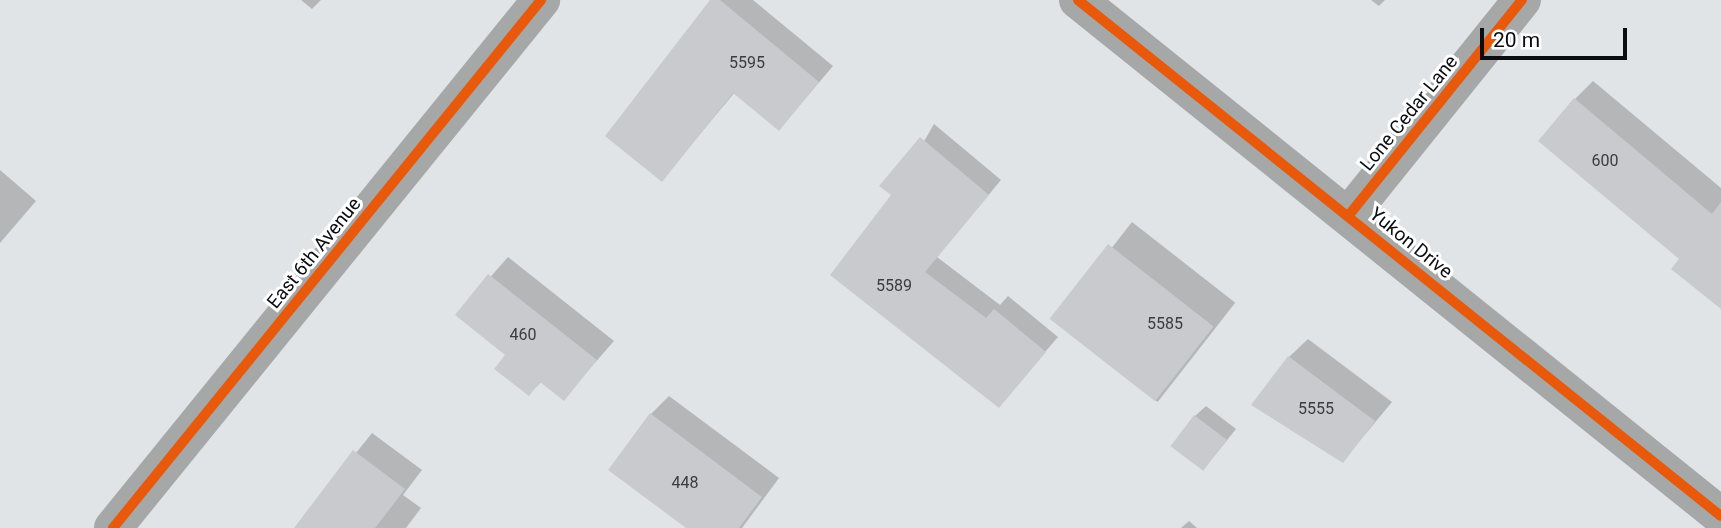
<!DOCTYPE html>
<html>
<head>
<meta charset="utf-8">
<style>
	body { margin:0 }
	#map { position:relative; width:1721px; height:528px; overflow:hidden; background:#e1e4e7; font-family:Roboto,sans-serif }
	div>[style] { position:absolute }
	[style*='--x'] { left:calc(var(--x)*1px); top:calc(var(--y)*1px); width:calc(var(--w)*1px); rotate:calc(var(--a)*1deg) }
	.shadow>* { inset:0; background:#0003; transform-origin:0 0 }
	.building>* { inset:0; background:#c9cacd; transform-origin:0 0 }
	.minor>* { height:38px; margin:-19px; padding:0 19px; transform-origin:19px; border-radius:19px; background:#a6a7a7 }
	.cycleway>* { height:10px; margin:-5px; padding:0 5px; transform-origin:5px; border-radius:5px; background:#e8590c }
	span { translate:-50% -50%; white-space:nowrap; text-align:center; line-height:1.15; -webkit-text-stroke:6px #fff; paint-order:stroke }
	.number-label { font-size:16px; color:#3b3c3f }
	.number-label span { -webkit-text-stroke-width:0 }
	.street-label { font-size:19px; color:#0c0d10 }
	.scale { position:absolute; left:1480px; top:28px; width:147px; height:32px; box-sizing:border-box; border:4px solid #0c0d10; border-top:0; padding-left:9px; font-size:21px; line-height:24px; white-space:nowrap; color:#0c0d10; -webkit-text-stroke:5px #fff; paint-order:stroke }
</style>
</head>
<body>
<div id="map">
	<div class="shadow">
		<div style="clip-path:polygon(301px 0,321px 0,312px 9px)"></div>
		<div style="clip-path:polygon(712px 0,753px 0,833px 66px,793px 113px,735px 92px,662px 180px)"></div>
		<div style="clip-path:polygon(1371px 0,1385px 0,1379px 6px)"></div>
		<div style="clip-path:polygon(1593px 81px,1721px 188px,1721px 304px,1682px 259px,1575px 99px)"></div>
		<div style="clip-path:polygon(934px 124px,1001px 180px,937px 257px,1000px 305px,1008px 296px,1058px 337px,999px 405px,832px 275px,893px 195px)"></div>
		<div style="clip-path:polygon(0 170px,36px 201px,0 243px)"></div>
		<div style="left:1132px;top:222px;width:131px;height:126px;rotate:38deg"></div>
		<div style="clip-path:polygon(508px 257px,614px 341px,564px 398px,542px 381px,529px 394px,508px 355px,457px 315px)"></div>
		<div style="clip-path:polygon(1308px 339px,1392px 402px,1343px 461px,1289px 357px)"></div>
		<div style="clip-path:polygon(669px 396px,779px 478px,742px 528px,689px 528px,651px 414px)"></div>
		<div style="clip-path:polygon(1206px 406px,1236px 429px,1203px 470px,1195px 416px)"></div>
		<div style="clip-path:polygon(372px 433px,422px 470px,403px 495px,421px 508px,406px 528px,296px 528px)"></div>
		<div style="clip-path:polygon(1189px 521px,1197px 528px,1181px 528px)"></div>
	</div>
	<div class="building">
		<div style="clip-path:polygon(710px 0,720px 0,819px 82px,779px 131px,733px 93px,662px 182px,605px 136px)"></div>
		<div style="clip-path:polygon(1574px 98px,1712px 214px,1721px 202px,1721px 309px,1671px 269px,1679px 259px,1538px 141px)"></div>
		<div style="clip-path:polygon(920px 137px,989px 195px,925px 272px,986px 318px,994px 309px,1046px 352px,999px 408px,830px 275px,891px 195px,879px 186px)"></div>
		<div style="left:1108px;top:244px;width:134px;height:95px;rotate:38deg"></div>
		<div style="clip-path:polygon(488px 274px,597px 360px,564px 401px,540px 382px,529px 396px,494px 369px,505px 355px,455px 315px)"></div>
		<div style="clip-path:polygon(1288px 356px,1375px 421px,1343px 463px,1251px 405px)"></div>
		<div style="clip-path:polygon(650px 413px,762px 497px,739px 528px,686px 528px,608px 470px)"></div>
		<div style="left:1194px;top:415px;width:41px;height:39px;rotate:37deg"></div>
		<div style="clip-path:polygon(353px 450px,405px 489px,375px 528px,294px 528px)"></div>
	</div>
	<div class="minor">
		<div style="--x:1078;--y:0;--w:824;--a:38.75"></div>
		<div style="--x:1349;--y:215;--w:276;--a:-51.2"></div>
		<div style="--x:113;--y:528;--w:680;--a:-50.97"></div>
	</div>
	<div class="cycleway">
		<div style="--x:1078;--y:0;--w:824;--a:38.75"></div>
		<div style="--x:1349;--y:215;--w:276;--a:-51.2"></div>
		<div style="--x:113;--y:528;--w:680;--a:-50.97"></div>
	</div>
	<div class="number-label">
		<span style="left:747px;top:63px">5595</span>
		<span style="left:1605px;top:161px">600</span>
		<span style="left:894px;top:286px">5589</span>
		<span style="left:1165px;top:324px">5585</span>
		<span style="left:523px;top:335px">460</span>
		<span style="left:1316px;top:409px">5555</span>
		<span style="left:685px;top:483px">448</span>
	</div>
	<div class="street-label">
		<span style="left:1409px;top:113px;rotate:-51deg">Lone Cedar Lane</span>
		<span style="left:1411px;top:243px;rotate:39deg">Yukon Drive</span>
		<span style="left:314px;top:253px;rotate:-51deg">East 6th Avenue</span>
	</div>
	<div class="scale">20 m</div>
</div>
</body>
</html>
